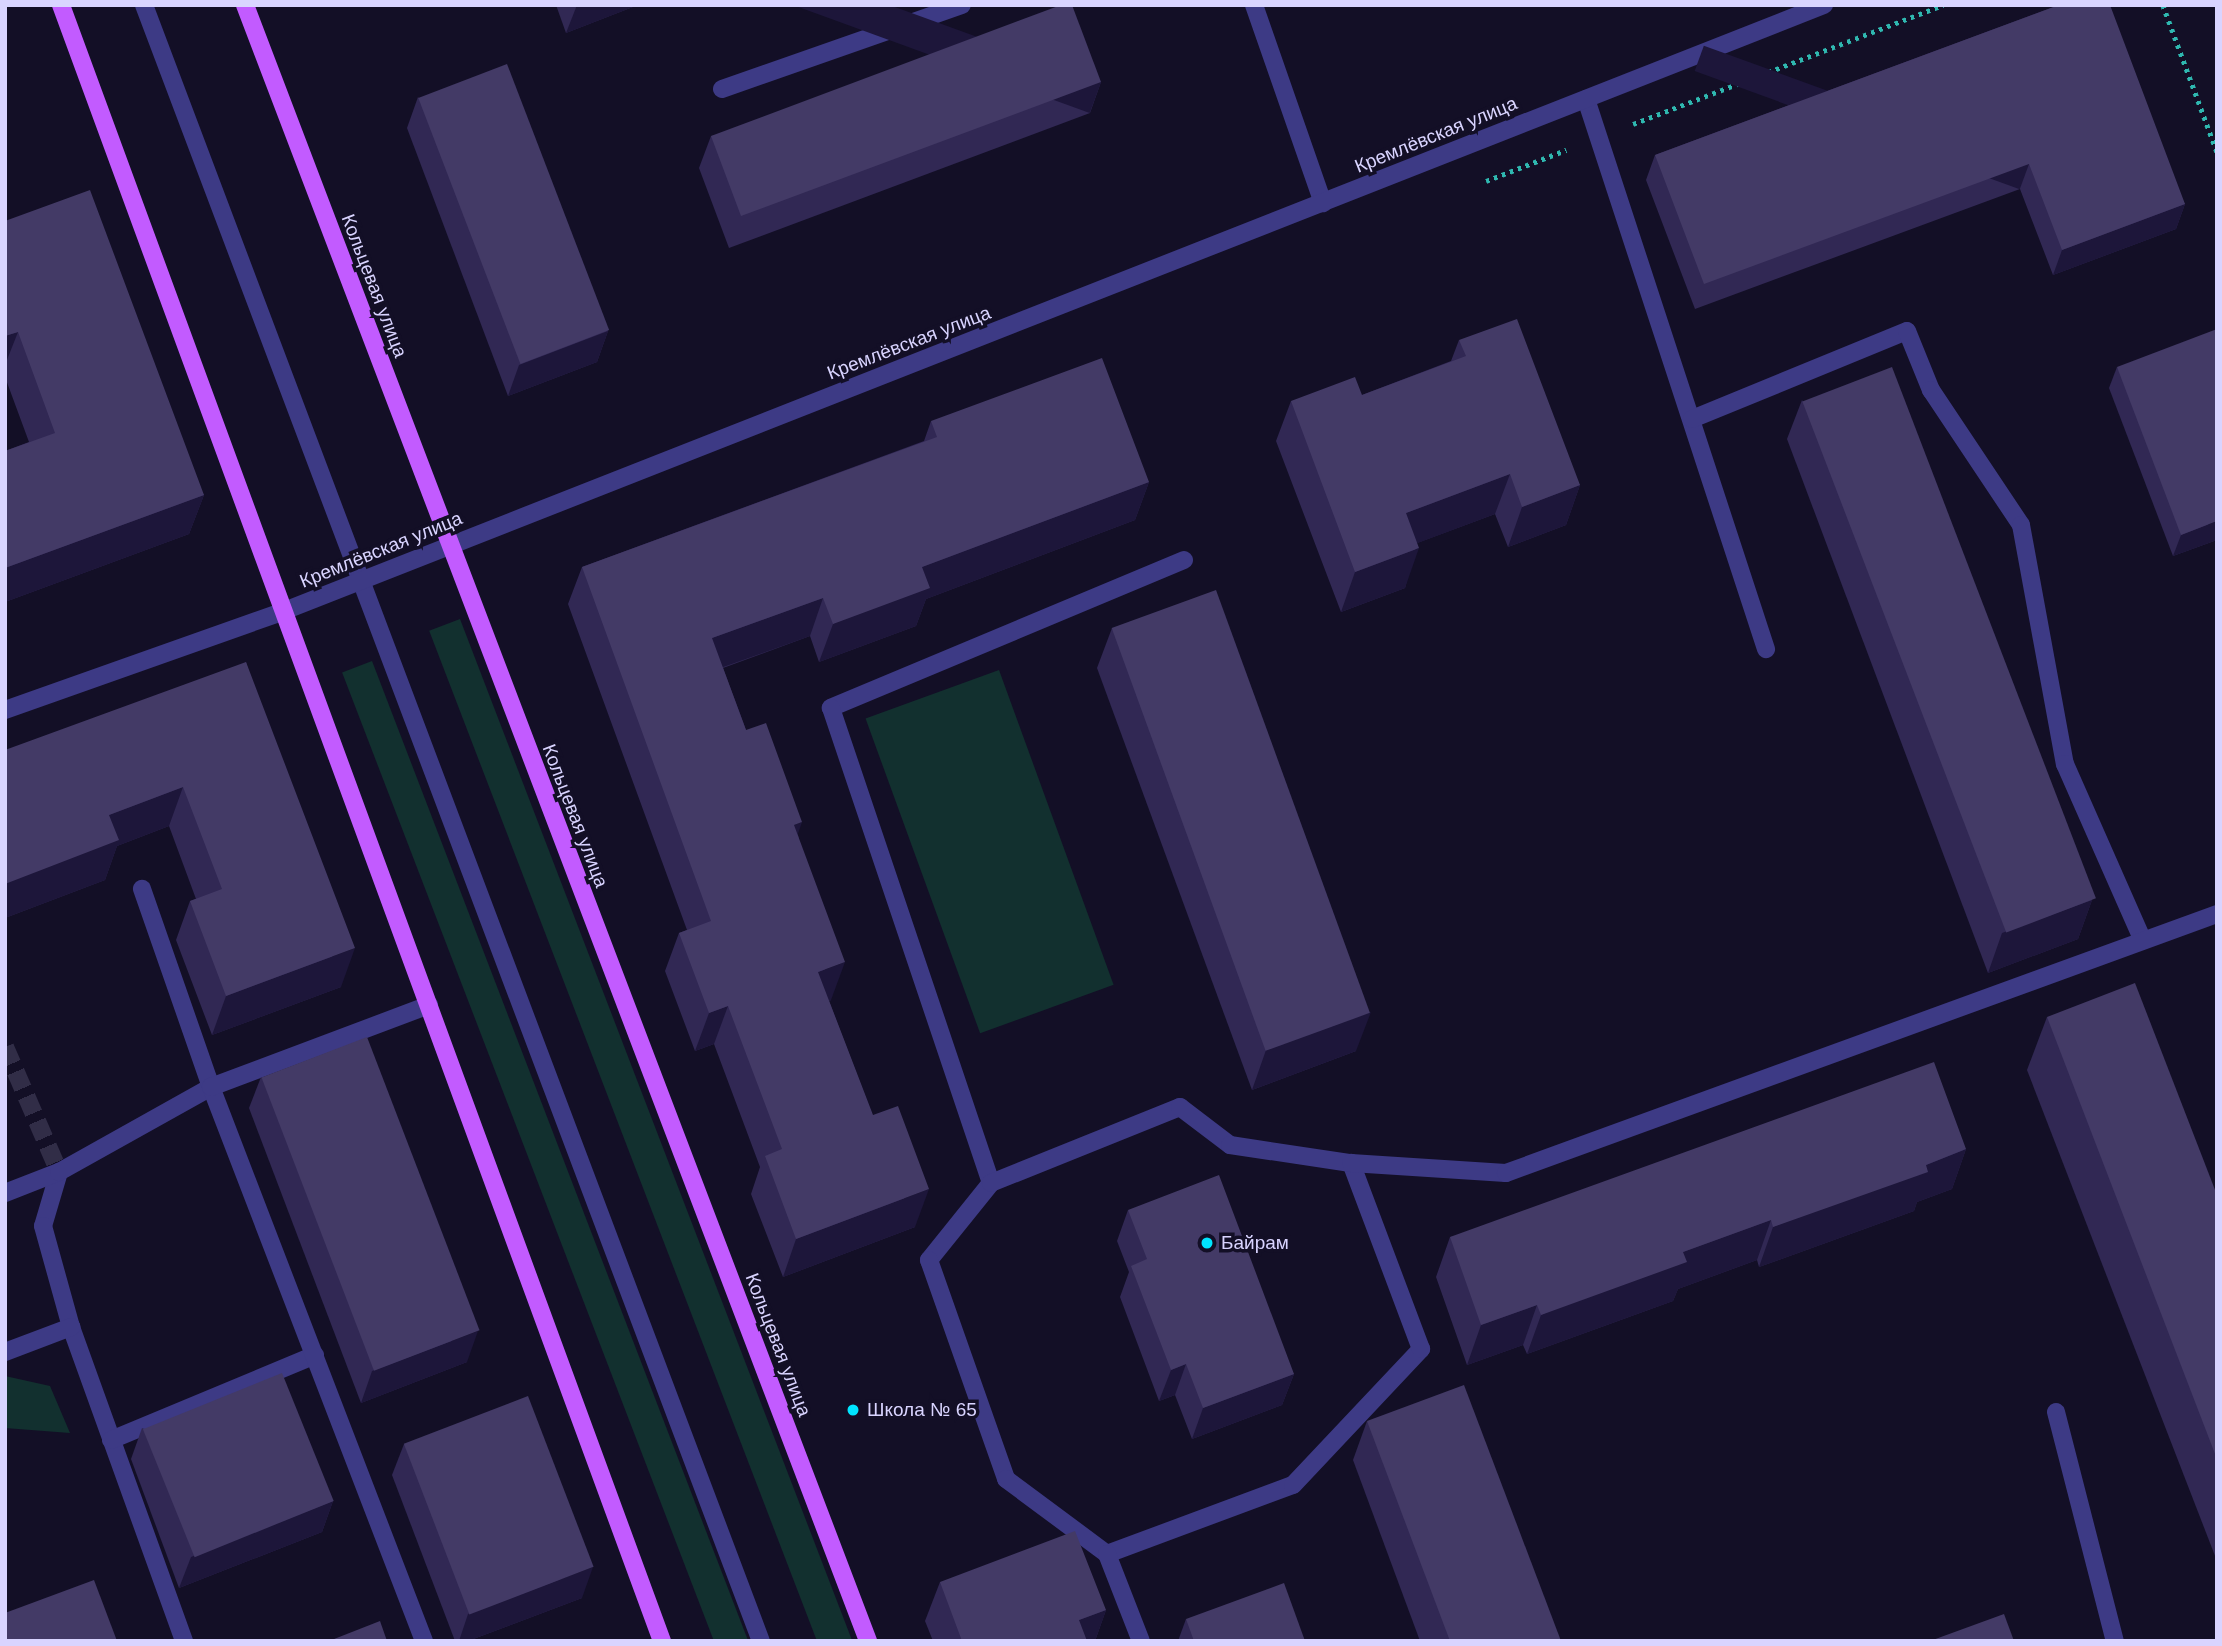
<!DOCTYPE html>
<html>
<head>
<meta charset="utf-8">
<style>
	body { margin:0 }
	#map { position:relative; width:2222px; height:1646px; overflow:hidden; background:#130f26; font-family:Helvetica,sans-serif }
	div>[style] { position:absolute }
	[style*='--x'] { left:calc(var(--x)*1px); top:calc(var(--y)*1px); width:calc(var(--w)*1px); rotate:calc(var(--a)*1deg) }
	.green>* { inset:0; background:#12302f; transform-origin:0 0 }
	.minor-tunnel>* { height:18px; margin-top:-9px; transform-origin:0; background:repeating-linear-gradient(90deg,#312d47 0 18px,transparent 0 27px) }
	.path>* { height:4.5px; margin-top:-2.25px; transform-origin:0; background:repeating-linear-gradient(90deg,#2fb8b0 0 3.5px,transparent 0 8.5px) }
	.minor>* { height:18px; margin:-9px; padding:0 9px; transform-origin:9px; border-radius:9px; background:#3d3a85 }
	.major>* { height:18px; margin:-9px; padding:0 9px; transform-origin:9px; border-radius:9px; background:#c25bff }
	.wall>* { inset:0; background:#312854 }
	.shaded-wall>* { inset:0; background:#1d163a; transform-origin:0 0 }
	.building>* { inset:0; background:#433a66; transform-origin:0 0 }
	.dots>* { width:19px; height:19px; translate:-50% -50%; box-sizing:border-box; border:4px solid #130f26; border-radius:50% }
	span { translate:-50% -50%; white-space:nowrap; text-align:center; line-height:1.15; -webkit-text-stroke:7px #130f26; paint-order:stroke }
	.street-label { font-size:19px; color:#d9d4ff }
	.poi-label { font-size:19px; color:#d9d4ff }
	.left { translate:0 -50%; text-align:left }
	.frame { position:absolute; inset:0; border:7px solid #d9d4ff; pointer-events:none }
</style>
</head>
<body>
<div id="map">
	<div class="green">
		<div style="left:460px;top:619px;width:1093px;height:33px;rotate:69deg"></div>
		<div style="left:372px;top:661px;width:1049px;height:32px;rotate:69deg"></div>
		<div style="left:999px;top:670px;width:335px;height:142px;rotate:70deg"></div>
		<div style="clip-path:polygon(5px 1376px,50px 1386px,70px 1433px,5px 1428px)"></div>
	</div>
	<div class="minor-tunnel">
		<div style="--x:5;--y:1047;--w:136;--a:66.6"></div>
	</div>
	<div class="path">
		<div style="--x:2163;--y:5;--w:157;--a:69.8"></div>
		<div style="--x:1633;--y:124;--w:332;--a:-21"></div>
		<div style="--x:1486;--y:181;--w:86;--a:-21.2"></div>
	</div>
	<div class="minor">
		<div style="--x:144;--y:5;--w:1748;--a:69.34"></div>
		<div style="--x:1254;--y:5;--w:210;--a:70.8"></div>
		<div style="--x:722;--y:89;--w:254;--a:-19.3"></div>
		<div style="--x:1586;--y:99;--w:579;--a:71.88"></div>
		<div style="--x:1692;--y:419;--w:232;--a:-22.3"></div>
		<div style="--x:1907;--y:331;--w:64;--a:67.9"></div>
		<div style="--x:1931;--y:390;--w:162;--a:56.3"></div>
		<div style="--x:2021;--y:525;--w:243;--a:79.6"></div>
		<div style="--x:2065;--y:764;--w:193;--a:66.2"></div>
		<div style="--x:1184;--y:560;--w:383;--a:157.3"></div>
		<div style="--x:831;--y:708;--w:501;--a:71.38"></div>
		<div style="--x:991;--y:1183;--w:99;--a:128.8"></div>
		<div style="--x:929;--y:1260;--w:232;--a:70.6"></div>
		<div style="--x:1006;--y:1479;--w:126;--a:36.6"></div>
		<div style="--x:1107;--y:1554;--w:198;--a:-20.4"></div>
		<div style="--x:1293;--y:1485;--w:187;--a:-46.7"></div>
		<div style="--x:1421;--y:1349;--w:199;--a:-110.6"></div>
		<div style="--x:5;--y:710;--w:296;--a:-19.5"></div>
		<div style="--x:284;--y:611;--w:1655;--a:-21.48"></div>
		<div style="--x:59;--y:1172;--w:56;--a:106.5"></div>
		<div style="--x:43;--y:1226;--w:105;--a:74.5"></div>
		<div style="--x:71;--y:1327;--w:334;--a:70.2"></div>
		<div style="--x:991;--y:1183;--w:204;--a:-21.9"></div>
		<div style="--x:1180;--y:1107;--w:63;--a:37.2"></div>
		<div style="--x:1230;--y:1145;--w:122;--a:8.5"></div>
		<div style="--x:1351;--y:1163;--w:155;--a:3.7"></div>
		<div style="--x:1506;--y:1173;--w:757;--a:-20.02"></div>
		<div style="--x:5;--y:1193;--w:58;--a:-21.3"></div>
		<div style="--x:59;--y:1172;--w:174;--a:-29.2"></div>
		<div style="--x:211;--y:1087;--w:210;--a:-109.2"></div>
		<div style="--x:5;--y:1352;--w:71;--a:-20.7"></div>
		<div style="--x:2056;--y:1412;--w:236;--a:75.6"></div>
		<div style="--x:111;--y:1440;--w:221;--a:-22.6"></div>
		<div style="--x:1107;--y:1554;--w:93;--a:68.7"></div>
		<div style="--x:424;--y:1641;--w:594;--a:-111.03"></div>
		<div style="--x:211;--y:1087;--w:233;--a:-20.6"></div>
	</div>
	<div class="major">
		<div style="--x:61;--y:5;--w:1743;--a:69.83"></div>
		<div style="--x:245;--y:5;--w:1751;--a:69.15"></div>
	</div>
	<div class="wall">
		<div style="clip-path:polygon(556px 5px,638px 5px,566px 33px)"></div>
		<div style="clip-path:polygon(2059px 5px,2185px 204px,2176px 229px,2053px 275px,2020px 189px,1695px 309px,1646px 180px,1655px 155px)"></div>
		<div style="clip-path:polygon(1101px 82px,1090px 113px,729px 248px,699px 168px,711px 136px)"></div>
		<div style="clip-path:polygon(418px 97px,608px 331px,597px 362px,508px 396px,407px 128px)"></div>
		<div style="clip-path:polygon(5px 221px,204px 495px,189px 534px,5px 602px,5px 451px,29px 442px,5px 377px)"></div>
		<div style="clip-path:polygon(1459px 340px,1580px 485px,1566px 525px,1508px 547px,1495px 514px,1417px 543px,1405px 588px,1341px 612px,1276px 441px,1291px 401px,1362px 395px,1451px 361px)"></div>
		<div style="clip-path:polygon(2117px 367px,2217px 540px,2173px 556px,2109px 388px)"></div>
		<div style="clip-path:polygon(1802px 400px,2092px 900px,2078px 939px,1988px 973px,1787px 439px)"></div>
		<div style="clip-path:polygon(931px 421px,1149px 482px,1135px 520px,926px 599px,916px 626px,819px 662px,810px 636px,723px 668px,746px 730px,798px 835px,831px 1000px,829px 1001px,915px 1227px,783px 1277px,751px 1194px,760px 1167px,714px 1044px,695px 1051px,665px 971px,679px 933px,687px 930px,568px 604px,582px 567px,924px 441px)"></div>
		<div style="clip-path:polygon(1112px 628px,1356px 1051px,1252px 1090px,1097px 668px)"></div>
		<div style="clip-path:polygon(246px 662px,341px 987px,212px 1035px,176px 940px,190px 901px,196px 899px,169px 826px,117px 846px,105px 880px,5px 918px)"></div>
		<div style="clip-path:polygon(2047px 1017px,2217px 1195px,2217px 1561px,2027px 1070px)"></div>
		<div style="clip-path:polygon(261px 1077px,467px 1362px,361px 1403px,249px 1108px)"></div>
		<div style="clip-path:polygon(1966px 1149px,1952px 1189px,1917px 1202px,1914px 1211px,1759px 1267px,1757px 1260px,1678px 1289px,1673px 1301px,1527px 1354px,1523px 1345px,1467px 1365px,1436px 1277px,1450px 1237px)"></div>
		<div style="clip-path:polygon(1128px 1210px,1294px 1374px,1282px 1405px,1192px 1439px,1175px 1395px,1159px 1401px,1120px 1297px,1129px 1272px,1117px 1241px)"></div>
		<div style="clip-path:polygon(1367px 1421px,1561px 1641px,1420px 1641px,1353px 1460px)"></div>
		<div style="clip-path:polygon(142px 1428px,333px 1501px,322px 1532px,179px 1588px,131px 1459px)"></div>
		<div style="clip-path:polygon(404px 1444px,582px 1598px,468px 1641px,455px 1641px,392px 1475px)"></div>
		<div style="clip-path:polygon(940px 1582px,1106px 1610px,1095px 1641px,933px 1641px,925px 1621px)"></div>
		<div style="clip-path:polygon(1186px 1619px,1305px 1641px,1178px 1641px)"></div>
	</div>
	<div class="shaded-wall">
		<div style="clip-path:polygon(577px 5px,638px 5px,566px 33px)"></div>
		<div style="left:1101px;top:82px;width:33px;height:384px;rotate:110deg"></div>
		<div style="left:2029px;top:164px;width:27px;height:346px;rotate:110deg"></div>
		<div style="clip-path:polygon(2185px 204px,2176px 229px,2053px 275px,2062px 250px)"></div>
		<div style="clip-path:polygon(608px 331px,597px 362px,508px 396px,519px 365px)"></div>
		<div style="clip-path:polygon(18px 332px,5px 365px,5px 336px)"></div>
		<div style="clip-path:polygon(1510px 474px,1495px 514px,1391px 553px,1406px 513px)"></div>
		<div style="clip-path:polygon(1149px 482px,1135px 520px,926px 599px,916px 626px,819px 662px,833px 624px,922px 567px)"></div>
		<div style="clip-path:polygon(1580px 485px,1566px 525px,1508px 547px,1522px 507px)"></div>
		<div style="clip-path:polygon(204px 495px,189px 534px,5px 602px,5px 568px)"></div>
		<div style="clip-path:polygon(2217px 521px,2217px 540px,2173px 556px,2181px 535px)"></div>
		<div style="clip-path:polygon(1419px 548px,1405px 588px,1341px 612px,1355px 572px)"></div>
		<div style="clip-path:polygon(823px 598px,810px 636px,698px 676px,712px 638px)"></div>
		<div style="clip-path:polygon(183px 787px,169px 826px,117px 846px,105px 880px,5px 918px,5px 884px,109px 815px)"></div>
		<div style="clip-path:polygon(802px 822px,789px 860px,794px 825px)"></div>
		<div style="clip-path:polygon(2092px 900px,2078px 939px,1988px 973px,2002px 933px)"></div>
		<div style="clip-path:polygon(355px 948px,341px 987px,212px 1035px,226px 996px)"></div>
		<div style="clip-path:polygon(845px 962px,831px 1000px,805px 1010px,818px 972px)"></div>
		<div style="clip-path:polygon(728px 1006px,714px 1044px,695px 1051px,709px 1013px)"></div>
		<div style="clip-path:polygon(1371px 1012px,1356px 1051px,1252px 1090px,1266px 1050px)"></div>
		<div style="clip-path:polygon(1966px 1149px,1952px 1189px,1917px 1202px,1914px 1211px,1759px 1267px,1773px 1227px,1926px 1165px)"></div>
		<div style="clip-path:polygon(929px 1189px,915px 1227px,783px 1277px,796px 1239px)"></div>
		<div style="clip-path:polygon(1771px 1220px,1757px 1260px,1678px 1289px,1673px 1301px,1527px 1354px,1541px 1315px,1683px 1252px)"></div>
		<div style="clip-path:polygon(1537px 1305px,1523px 1345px,1467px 1365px,1481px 1325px)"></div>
		<div style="clip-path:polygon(478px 1331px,467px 1362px,361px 1403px,372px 1371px)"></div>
		<div style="clip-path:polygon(1186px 1364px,1175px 1395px,1159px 1401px,1171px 1370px)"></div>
		<div style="clip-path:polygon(1294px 1374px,1282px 1405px,1192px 1439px,1203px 1408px)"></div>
		<div style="clip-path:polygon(333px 1501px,322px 1532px,179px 1588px,191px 1557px)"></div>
		<div style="clip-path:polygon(593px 1567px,582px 1598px,468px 1641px,459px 1641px,468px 1614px)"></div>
		<div style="clip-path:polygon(1106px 1610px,1095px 1641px,1071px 1641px,1079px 1620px)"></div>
	</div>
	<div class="building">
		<div style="clip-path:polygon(1061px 5px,1072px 5px,1101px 82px,741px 216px,711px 136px)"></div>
		<div style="clip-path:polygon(2059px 5px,2110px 5px,2185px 204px,2062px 250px,2029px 164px,1704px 284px,1655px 155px)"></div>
		<div style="left:507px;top:64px;width:285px;height:95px;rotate:69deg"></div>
		<div style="clip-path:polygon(90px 190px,204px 495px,5px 568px,5px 451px,55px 433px,18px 332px,5px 336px,5px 221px)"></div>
		<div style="clip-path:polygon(1517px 319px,1580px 485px,1522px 507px,1510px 474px,1406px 513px,1419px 548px,1355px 572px,1291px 401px,1355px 377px,1362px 395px,1466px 356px,1459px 340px)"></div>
		<div style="clip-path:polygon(2217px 329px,2217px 521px,2181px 535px,2117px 367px)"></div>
		<div style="clip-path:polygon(1102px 358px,1149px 482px,922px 567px,930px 588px,833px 624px,823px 598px,712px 638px,746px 730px,766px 723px,802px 822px,794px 825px,845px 962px,818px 972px,873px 1115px,898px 1106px,929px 1189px,796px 1239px,765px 1156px,782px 1149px,728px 1006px,709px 1013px,679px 933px,711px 921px,582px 567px,937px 437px,931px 421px)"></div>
		<div style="left:1892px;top:367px;width:569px;height:96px;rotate:69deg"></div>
		<div style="left:1216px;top:590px;width:450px;height:111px;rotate:70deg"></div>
		<div style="clip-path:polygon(246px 662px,355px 948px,226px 996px,190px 901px,222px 889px,183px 787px,109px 815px,119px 840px,5px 884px,5px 750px)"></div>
		<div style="clip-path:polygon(2135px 983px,2217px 1195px,2217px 1459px,2047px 1017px)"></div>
		<div style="left:367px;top:1037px;width:314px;height:113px;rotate:69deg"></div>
		<div style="clip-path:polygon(1934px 1062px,1966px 1149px,1926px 1165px,1928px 1172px,1773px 1227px,1771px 1220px,1683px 1252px,1687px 1262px,1541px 1315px,1537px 1305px,1481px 1325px,1450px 1237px)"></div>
		<div style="clip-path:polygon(1219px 1175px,1294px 1374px,1203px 1408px,1186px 1364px,1171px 1370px,1131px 1266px,1147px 1259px,1128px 1210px)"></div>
		<div style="left:282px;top:1373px;width:138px;height:150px;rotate:68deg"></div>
		<div style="clip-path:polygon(1464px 1385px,1561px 1641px,1450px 1641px,1367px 1421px)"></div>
		<div style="left:528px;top:1396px;width:183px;height:133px;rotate:69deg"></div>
		<div style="clip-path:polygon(1075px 1531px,1106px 1610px,1079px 1620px,1087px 1641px,962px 1641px,940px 1582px)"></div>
		<div style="clip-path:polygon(94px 1580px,117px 1641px,5px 1641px,5px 1613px)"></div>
		<div style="clip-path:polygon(1284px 1583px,1305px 1641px,1194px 1641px,1186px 1619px)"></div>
		<div style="clip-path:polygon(2004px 1614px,2014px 1641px,1930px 1641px)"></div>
		<div style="clip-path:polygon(380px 1621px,387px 1641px,329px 1641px)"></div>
	</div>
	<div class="dots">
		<div style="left:1207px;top:1243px;background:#00e5ff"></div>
		<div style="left:853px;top:1410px;background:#00e5ff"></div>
	</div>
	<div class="street-label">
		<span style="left:1436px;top:135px;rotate:-22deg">Кремлёвская улица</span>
		<span style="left:374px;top:286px;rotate:69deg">Кольцевая улица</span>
		<span style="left:909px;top:343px;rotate:-21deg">Кремлёвская улица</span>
		<span style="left:381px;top:550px;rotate:-22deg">Кремлёвская улица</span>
		<span style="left:575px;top:816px;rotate:69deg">Кольцевая улица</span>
		<span style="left:778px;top:1345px;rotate:69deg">Кольцевая улица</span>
	</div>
	<div class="poi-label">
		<span class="left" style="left:1221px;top:1243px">Байрам</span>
		<span class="left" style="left:867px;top:1410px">Школа № 65</span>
	</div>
	<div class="frame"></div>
</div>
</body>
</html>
